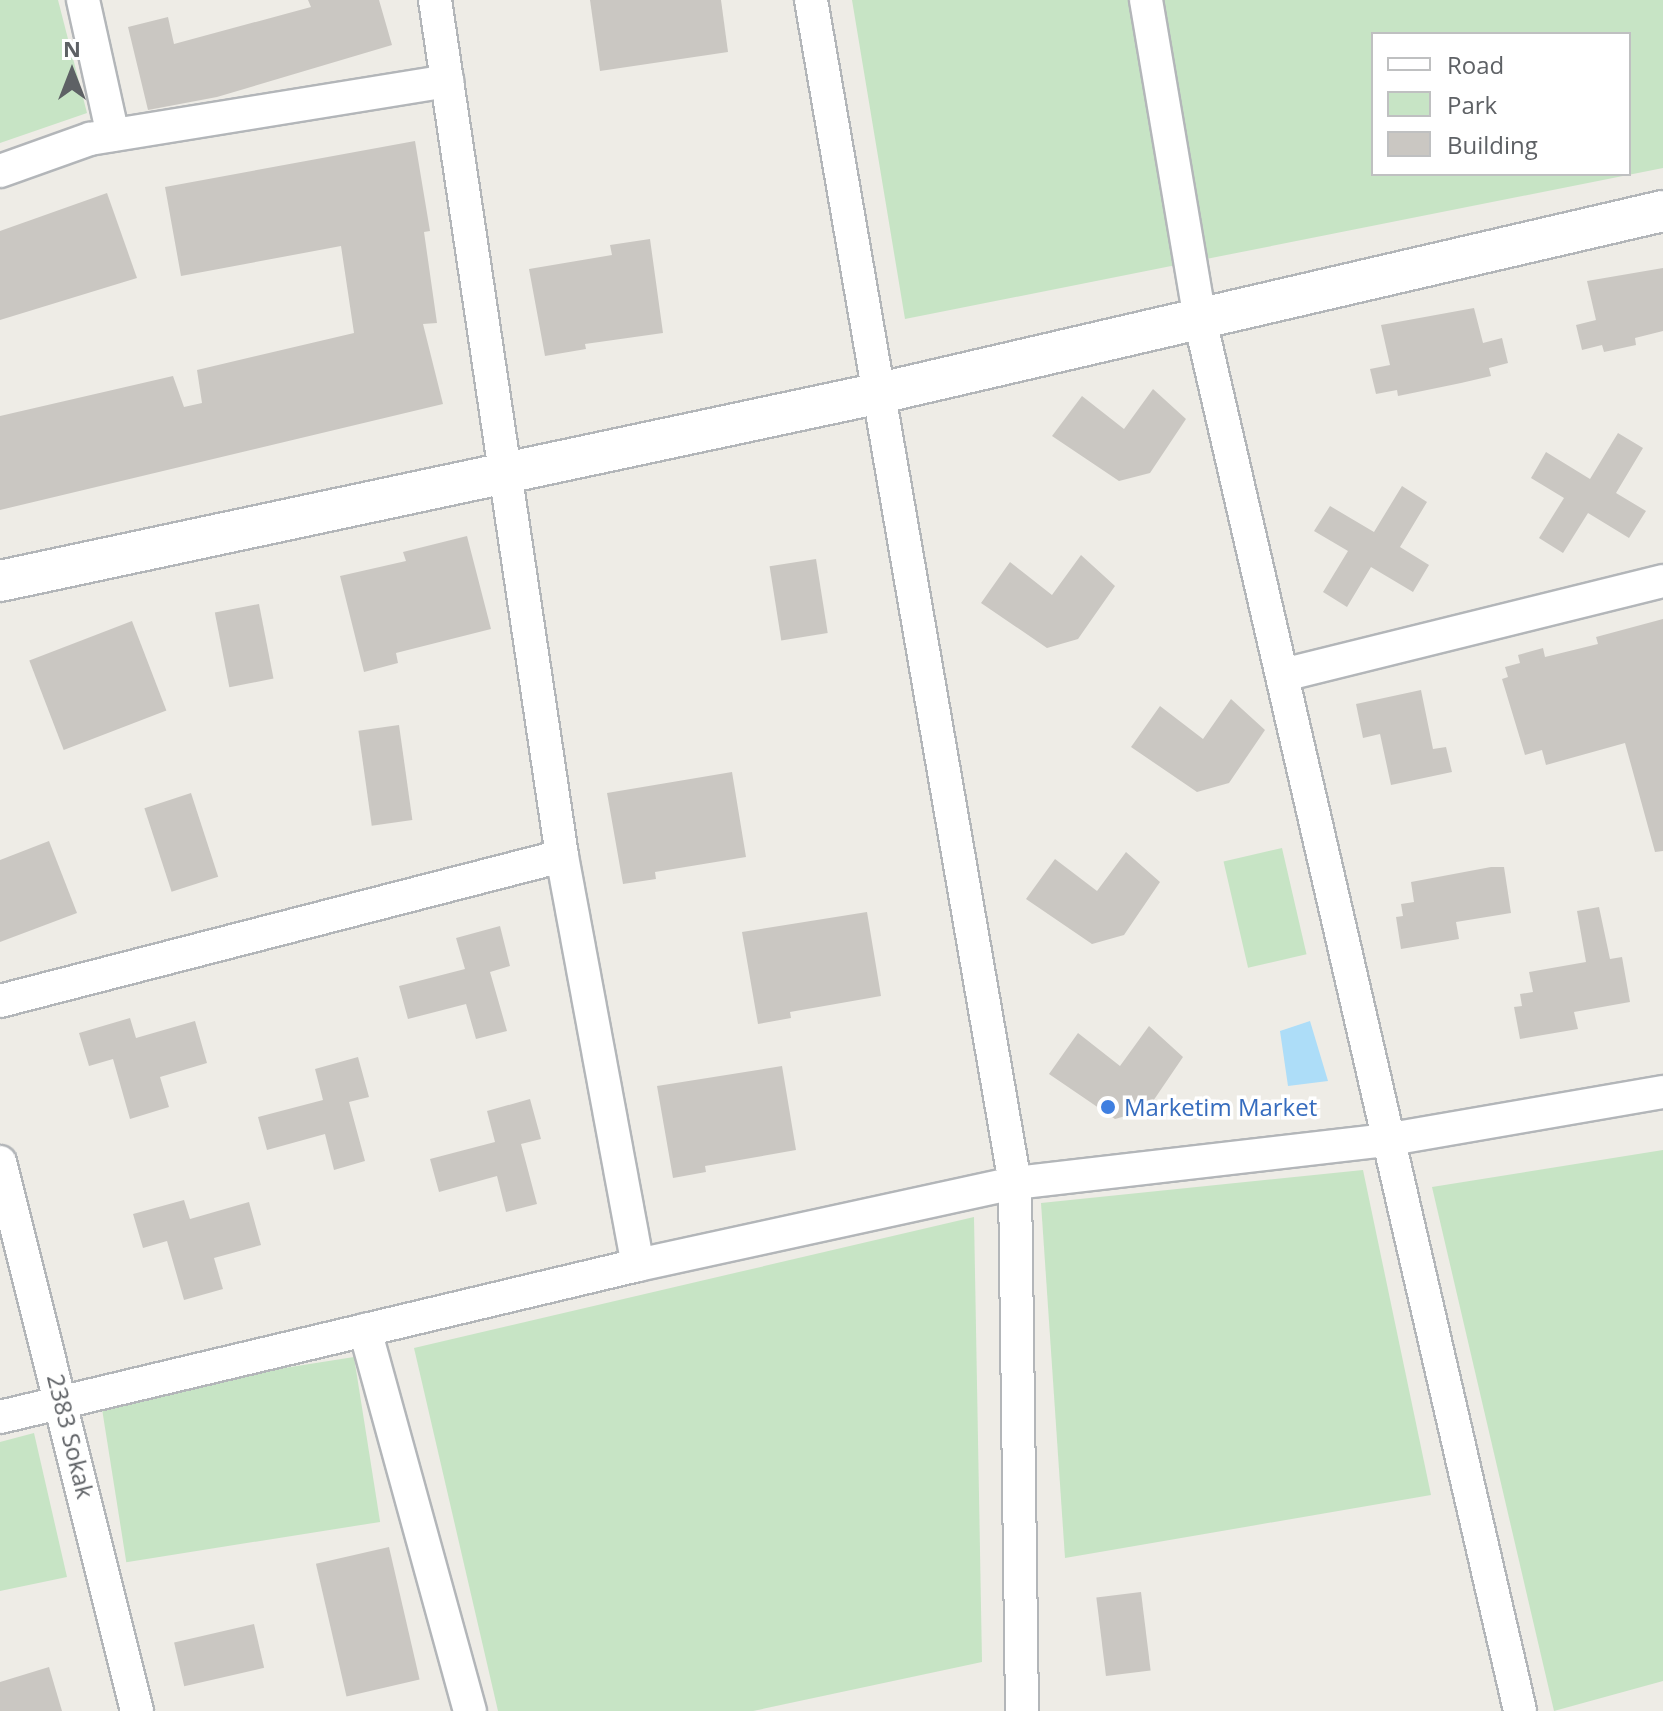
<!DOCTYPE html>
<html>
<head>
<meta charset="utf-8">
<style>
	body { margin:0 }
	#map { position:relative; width:1663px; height:1711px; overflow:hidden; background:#eeece6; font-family:"Open Sans",sans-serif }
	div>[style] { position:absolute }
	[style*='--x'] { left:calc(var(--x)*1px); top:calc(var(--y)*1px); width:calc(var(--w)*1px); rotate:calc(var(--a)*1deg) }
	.green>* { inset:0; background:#c7e4c5; transform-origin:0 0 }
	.water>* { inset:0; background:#adddf8 }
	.building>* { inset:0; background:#cac7c2; transform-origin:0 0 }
	.roads { filter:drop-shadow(2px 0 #b3b6b9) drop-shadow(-2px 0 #b3b6b9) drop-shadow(0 2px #b3b6b9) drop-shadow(0 -2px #b3b6b9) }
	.minor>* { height:32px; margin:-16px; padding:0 16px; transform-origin:16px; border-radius:16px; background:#fff }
	.tertiary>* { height:40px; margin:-20px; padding:0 20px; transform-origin:20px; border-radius:20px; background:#fff }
	.dots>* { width:22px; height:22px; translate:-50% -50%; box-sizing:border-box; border:4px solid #fff; border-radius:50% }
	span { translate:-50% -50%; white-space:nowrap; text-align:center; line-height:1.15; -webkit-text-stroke:7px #fff; paint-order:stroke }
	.shop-label { font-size:24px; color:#366cbe }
	.left { translate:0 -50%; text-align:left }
	.street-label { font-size:24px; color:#5e6165 }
	.legend { position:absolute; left:1371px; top:32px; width:260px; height:144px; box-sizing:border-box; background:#fff; border:2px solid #bfc0c1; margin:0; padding:10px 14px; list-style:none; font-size:24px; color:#5e6165 }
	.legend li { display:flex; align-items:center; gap:16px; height:40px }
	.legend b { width:40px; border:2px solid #bfc0c1 }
	.north { position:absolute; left:32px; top:32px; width:80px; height:80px; -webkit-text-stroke:6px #fff; paint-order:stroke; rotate:0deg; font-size:22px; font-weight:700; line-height:32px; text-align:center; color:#5e6165 }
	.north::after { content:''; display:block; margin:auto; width:28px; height:36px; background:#5e6165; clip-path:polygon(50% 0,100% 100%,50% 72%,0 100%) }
</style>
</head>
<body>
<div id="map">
	<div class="green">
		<div style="clip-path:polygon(0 0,58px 0,87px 113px,0 143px)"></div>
		<div style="clip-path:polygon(evenodd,852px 0,1663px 0,1663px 168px,905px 319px,852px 0,1373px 34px,1629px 34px,1629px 174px,1373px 174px,1373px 34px)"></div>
		<div style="left:1282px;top:848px;width:109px;height:60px;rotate:77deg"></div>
		<div style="clip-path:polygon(1663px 1150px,1663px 1681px,1554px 1711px,1432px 1187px)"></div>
		<div style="clip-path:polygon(1363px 1170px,1431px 1495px,1065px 1558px,1041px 1203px)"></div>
		<div style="clip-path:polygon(974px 1217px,982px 1662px,753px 1711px,498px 1711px,414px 1348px)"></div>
		<div style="left:354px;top:1357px;width:167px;height:257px;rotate:81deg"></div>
		<div style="clip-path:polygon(34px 1433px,67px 1577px,0 1591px,0 1442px)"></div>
	</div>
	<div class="water">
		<div style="clip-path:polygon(1310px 1021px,1328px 1081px,1288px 1086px,1280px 1031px)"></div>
	</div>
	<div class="building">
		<div style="clip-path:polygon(308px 0,379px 0,392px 45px,217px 97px,148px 110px,128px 27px,168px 17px,174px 44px,311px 7px)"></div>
		<div style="clip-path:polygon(590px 0,721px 0,728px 52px,600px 71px)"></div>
		<div style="clip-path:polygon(415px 141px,430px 231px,424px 232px,437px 323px,423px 324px,443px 404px,0 510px,0 416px,173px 376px,184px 407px,202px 403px,197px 370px,354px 333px,341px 246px,181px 276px,165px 187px)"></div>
		<div style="clip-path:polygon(107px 193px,137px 278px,0 320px,0 231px)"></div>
		<div style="clip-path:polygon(650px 239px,663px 333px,585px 344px,586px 349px,545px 356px,529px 269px,612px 255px,610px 245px)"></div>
		<div style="clip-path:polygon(1663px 268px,1663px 331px,1635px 338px,1636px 345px,1604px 352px,1602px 345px,1582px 350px,1576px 325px,1596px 320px,1587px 281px)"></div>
		<div style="clip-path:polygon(1474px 308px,1483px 343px,1502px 338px,1508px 363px,1489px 368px,1491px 376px,1461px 383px,1398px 396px,1397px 390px,1376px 394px,1370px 369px,1390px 365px,1381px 325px)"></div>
		<div style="clip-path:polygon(1153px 389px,1186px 419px,1150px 473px,1119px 481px,1052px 436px,1082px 396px,1124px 429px)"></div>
		<div style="clip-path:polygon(1618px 433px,1643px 448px,1616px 493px,1646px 511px,1629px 538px,1588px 513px,1563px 553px,1539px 538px,1564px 498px,1531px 478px,1546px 452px,1590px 479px)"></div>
		<div style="clip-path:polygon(1402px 486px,1427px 502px,1400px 547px,1429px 565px,1413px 592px,1371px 567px,1347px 607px,1323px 592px,1348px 551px,1314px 531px,1330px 506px,1374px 532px)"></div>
		<div style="clip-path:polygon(467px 536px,491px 629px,396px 653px,398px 663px,364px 672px,340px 576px,406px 561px,403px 552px)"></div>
		<div style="clip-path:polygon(1081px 555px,1115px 586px,1078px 639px,1047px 648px,981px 603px,1010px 562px,1052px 595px)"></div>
		<div style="left:816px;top:559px;width:75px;height:47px;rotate:81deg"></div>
		<div style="left:259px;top:604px;width:76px;height:45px;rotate:79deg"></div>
		<div style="clip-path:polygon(1663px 619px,1663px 851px,1655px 852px,1625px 743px,1546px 765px,1542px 750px,1525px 755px,1502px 679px,1508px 677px,1505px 667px,1520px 663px,1518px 655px,1543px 648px,1545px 657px,1598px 644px,1596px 637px)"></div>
		<div style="left:132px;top:621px;width:96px;height:110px;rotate:69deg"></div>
		<div style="clip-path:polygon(1421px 690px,1433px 749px,1446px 747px,1452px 772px,1391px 785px,1380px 734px,1363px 738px,1356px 704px)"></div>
		<div style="clip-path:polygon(1231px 699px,1265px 730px,1229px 783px,1197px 792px,1131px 747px,1160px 706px,1203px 739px)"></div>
		<div style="left:399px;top:725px;width:96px;height:41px;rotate:82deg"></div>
		<div style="clip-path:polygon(732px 772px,746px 857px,655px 872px,656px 879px,623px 884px,607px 793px)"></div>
		<div style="left:191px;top:793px;width:88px;height:49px;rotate:72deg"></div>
		<div style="clip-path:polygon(49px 841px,77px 913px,0 942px,0 860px)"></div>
		<div style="clip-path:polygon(1126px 852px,1160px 882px,1124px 935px,1092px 944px,1026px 899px,1055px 859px,1097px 891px)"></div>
		<div style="clip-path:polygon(1491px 867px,1504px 867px,1511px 913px,1456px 922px,1459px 939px,1401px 949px,1396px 917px,1403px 916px,1401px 904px,1414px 902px,1411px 882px)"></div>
		<div style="clip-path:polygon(1599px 907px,1610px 959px,1622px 957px,1630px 1002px,1574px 1012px,1578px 1029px,1520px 1039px,1514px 1007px,1522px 1006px,1520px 994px,1533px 992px,1529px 972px,1586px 962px,1577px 911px)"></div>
		<div style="clip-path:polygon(867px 912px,881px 996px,790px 1012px,791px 1018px,758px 1024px,742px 932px)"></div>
		<div style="clip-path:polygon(500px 926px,510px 966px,490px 972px,507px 1031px,476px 1039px,466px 1004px,408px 1019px,399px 986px,465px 969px,456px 938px)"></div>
		<div style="clip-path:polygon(130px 1018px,136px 1038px,195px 1021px,207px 1063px,160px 1077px,169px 1107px,130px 1119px,113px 1059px,89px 1066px,79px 1033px)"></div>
		<div style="clip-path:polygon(1149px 1026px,1183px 1057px,1147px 1110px,1115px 1119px,1049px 1074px,1078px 1033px,1120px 1066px)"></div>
		<div style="clip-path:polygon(358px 1057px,369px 1097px,349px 1102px,365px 1161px,334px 1170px,325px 1134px,267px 1150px,258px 1117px,323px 1100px,315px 1069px)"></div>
		<div style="clip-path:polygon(782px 1066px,796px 1150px,705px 1166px,706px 1172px,673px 1178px,657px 1086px)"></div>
		<div style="clip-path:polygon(530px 1099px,541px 1139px,521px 1144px,537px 1204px,506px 1212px,497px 1176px,439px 1192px,430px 1159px,495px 1142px,487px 1111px)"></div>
		<div style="clip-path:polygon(184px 1200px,190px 1219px,249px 1202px,261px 1245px,214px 1258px,223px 1289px,184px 1300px,167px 1241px,143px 1248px,133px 1214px)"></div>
		<div style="left:389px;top:1547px;width:136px;height:75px;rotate:77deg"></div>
		<div style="left:1141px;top:1592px;width:79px;height:45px;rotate:83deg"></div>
		<div style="left:254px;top:1624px;width:45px;height:82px;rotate:77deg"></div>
		<div style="clip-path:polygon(49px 1667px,62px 1711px,0 1711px,0 1682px)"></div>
	</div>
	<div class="roads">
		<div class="minor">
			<div style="--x:83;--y:0;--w:138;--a:77.5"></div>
			<div style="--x:435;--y:0;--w:865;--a:81.56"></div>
			<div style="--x:562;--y:856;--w:416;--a:79.5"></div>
			<div style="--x:811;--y:0;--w:1200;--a:80.22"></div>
			<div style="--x:1015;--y:1183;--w:528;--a:89.24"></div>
			<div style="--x:1146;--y:0;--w:325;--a:80.4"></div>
			<div style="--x:1200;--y:320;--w:1427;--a:77.04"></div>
			<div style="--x:0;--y:171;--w:96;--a:-19.6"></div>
			<div style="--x:90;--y:139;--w:362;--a:-9.2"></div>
			<div style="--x:1283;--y:675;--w:391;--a:-13.9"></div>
			<div style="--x:0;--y:1001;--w:580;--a:-14.47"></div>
			<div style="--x:0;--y:1162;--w:566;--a:75.99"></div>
			<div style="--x:365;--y:1330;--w:395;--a:74.6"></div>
			<div style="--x:0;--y:1417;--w:656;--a:-13.4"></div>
			<div style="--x:638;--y:1265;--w:386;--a:-12.3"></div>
			<div style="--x:1015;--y:1183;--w:372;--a:-6.6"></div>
			<div style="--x:1385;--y:1140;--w:282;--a:-9.8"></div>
		</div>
		<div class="tertiary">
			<div style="--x:0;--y:581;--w:900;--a:-12.06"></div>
			<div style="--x:880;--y:393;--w:804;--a:-13.09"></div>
		</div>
	</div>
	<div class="dots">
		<div style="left:1108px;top:1107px;background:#3f7fe0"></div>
	</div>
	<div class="shop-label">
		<span class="left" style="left:1124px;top:1107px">Marketim Market</span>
	</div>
	<div class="street-label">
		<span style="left:71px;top:1436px;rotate:76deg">2383 Sokak</span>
	</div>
	<ul class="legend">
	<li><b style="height:10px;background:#fff"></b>Road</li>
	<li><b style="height:22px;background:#c7e4c5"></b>Park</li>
	<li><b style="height:22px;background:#cac7c2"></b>Building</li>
	</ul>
	<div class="north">N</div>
</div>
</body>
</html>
